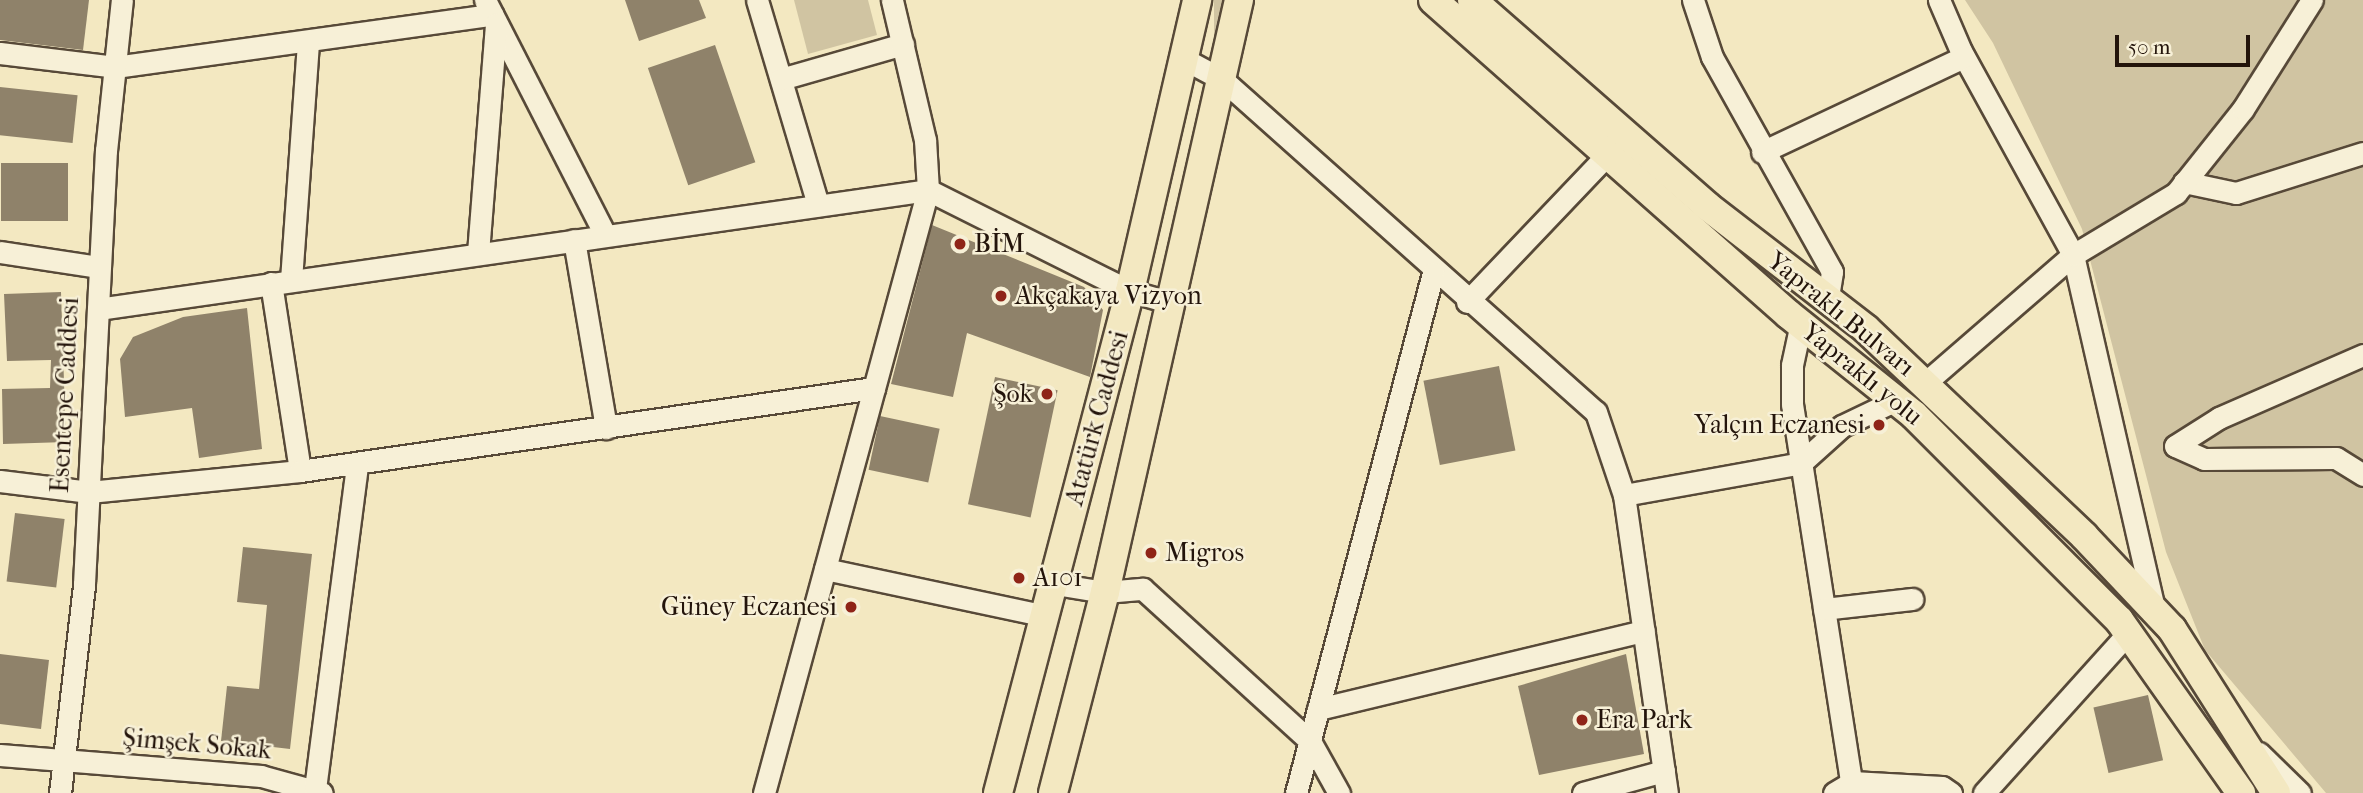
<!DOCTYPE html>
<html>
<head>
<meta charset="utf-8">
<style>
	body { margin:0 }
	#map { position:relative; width:2363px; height:793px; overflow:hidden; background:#f3e8c1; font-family:"IM FELL French Canon",serif }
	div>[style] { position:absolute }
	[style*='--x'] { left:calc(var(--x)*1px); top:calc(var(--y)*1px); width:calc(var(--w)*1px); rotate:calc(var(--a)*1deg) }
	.green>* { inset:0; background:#d0c4a2; transform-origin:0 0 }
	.building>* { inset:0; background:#8f826a; transform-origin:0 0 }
	.roads { filter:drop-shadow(2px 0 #574938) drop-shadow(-2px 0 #574938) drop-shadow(0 2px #574938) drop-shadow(0 -2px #574938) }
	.minor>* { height:21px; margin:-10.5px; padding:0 10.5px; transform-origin:10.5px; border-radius:10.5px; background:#f7f0d7 }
	.major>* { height:28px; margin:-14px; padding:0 14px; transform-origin:14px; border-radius:14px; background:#f3e8c1 }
	.dots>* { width:19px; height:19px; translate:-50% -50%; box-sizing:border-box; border:4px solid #f7f0d7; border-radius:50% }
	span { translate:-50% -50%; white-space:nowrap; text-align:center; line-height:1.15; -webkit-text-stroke:5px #f7f0d7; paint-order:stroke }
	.poi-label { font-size:26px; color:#23140b }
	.left { translate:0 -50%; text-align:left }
	.right { translate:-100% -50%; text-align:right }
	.street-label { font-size:26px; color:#23140b }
	.scale { position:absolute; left:2115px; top:35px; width:135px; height:32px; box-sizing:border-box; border:4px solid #23140b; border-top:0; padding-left:9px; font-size:21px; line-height:24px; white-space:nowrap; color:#23140b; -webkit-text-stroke:5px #f7f0d7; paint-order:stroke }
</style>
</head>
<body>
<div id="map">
	<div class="green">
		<div style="clip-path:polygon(794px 0,868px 0,877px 35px,808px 54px)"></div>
		<div style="left:1214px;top:0;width:12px;height:51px"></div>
		<div style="clip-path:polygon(1965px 0,2363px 0,2363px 793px,2326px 793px,2205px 650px,2166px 552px,2082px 229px,1993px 43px)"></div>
	</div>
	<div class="building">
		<div style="clip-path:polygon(0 0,89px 0,83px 50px,0 40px)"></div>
		<div style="clip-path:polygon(625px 0,699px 0,706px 18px,639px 41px)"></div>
		<div style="left:715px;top:45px;width:124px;height:71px;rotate:71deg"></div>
		<div style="left:0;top:87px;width:78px;height:48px;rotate:6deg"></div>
		<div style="left:1px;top:163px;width:67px;height:58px"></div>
		<div style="clip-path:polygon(932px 225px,1084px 287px,1103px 310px,1090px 377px,967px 333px,953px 397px,891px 384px)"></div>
		<div style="clip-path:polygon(61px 292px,66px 442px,3px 444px,2px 389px,50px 388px,51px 360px,7px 361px,4px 294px)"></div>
		<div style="clip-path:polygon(247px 308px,262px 449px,199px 458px,192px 408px,125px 417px,120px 359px,133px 337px,183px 317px)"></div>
		<div style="left:1499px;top:366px;width:86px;height:77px;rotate:79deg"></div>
		<div style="left:995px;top:377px;width:64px;height:130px;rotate:12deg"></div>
		<div style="left:880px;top:416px;width:61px;height:55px;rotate:12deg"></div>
		<div style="left:15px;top:513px;width:50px;height:69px;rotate:7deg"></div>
		<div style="clip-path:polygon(243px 547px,312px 554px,290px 749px,221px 741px,227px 686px,259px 689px,267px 605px,237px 602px)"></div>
		<div style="clip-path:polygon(0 654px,49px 660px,41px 729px,0 724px)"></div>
		<div style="clip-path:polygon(1626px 654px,1644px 754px,1539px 775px,1518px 686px)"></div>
		<div style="left:2148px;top:695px;width:67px;height:56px;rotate:77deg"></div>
	</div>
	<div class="roads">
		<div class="minor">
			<div style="--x:485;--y:0;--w:264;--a:62.9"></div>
			<div style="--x:757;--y:0;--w:214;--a:73.4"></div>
			<div style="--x:1693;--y:0;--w:60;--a:71.6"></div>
			<div style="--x:1712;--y:57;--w:246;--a:60.8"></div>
			<div style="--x:1832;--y:272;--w:26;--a:99"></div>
			<div style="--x:1939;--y:0;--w:56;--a:66.7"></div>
			<div style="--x:1961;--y:51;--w:233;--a:61.2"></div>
			<div style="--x:2073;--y:255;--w:359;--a:77.1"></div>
			<div style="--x:0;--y:53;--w:116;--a:6.9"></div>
			<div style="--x:115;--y:67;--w:381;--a:-7.9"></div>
			<div style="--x:1184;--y:59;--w:44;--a:28.3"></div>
			<div style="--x:1223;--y:80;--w:499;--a:41.7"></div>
			<div style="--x:1596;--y:412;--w:88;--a:71.4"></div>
			<div style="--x:1624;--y:495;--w:301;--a:81.8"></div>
			<div style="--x:781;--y:79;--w:127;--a:-16"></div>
			<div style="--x:1762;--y:152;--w:223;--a:-25.2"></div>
			<div style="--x:2184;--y:182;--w:53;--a:11.9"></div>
			<div style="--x:2236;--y:193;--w:133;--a:-17.5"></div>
			<div style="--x:574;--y:240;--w:191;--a:80.3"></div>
			<div style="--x:0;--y:252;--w:100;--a:8.6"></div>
			<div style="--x:478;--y:253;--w:230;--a:-85.5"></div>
			<div style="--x:291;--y:280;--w:237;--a:-85.9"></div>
			<div style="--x:271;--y:283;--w:190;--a:81.2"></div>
			<div style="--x:1467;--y:302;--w:203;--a:-46.4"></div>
			<div style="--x:98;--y:309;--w:838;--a:-8.16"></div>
			<div style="--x:928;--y:190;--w:226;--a:26.6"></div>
			<div style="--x:1130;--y:291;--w:44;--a:15.9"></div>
			<div style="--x:1801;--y:323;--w:43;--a:102.1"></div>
			<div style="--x:1792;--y:365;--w:39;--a:90"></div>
			<div style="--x:1792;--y:404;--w:394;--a:81.1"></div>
			<div style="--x:2363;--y:355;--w:157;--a:156.4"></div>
			<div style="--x:2219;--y:418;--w:52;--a:147.5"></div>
			<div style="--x:2175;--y:446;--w:32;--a:24"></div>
			<div style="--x:2204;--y:459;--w:132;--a:-0.4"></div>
			<div style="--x:2336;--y:458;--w:32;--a:32"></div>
			<div style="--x:1925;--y:383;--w:196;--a:-40.9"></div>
			<div style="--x:2073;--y:255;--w:120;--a:-31"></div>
			<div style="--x:2176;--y:193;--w:107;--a:-51.4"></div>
			<div style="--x:2243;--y:109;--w:129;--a:-57.7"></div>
			<div style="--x:0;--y:481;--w:90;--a:7"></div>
			<div style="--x:89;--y:492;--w:212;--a:-5.7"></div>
			<div style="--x:300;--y:471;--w:580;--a:-8.23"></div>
			<div style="--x:1624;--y:495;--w:180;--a:-10.2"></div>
			<div style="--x:1801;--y:463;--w:55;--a:-42.1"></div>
			<div style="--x:1842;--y:426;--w:62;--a:-25.7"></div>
			<div style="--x:825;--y:569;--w:226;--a:12"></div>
			<div style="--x:1055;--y:584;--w:51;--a:9.1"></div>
			<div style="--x:1105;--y:592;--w:38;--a:-5"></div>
			<div style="--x:1143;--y:589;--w:226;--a:42.3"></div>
			<div style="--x:1310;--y:741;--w:60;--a:60.9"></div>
			<div style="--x:1824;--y:609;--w:89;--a:-6.5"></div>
			<div style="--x:1318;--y:709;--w:335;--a:-13.5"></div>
			<div style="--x:2259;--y:753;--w:57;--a:44.3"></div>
			<div style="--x:0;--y:755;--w:262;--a:4.6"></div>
			<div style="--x:261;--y:776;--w:63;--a:15.6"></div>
			<div style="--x:315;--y:789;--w:327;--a:-82.6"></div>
			<div style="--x:60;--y:793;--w:210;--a:-83.4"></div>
			<div style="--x:84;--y:584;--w:434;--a:-87.1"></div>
			<div style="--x:106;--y:151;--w:152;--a:-84"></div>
			<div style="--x:764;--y:793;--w:625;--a:-74.79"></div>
			<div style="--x:928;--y:190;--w:50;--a:-93.4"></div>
			<div style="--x:925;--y:140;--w:144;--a:-103.3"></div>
			<div style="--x:1296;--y:793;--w:538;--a:-75.24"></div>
			<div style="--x:1583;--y:793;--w:84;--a:-15.2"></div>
			<div style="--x:1834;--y:793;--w:21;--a:-31"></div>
			<div style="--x:1852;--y:782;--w:90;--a:3.2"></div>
			<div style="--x:1942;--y:787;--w:11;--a:34"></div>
			<div style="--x:1984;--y:793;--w:217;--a:-48"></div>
		</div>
		<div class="major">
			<div style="--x:1433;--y:0;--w:474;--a:41.5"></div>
			<div style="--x:1788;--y:314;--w:161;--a:38.7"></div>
			<div style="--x:1914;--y:415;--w:290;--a:45"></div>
			<div style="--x:2119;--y:620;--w:212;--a:54.8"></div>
			<div style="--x:1472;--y:0;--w:313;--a:41.2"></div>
			<div style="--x:1707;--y:206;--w:201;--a:37.7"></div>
			<div style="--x:1866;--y:329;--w:301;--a:43.5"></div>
			<div style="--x:2084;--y:536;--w:128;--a:46.6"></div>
			<div style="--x:2172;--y:629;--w:194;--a:57.6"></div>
			<div style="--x:998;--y:793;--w:519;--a:-75.27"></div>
			<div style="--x:1130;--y:291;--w:299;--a:-77"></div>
			<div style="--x:1053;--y:793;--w:208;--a:-75.5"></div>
			<div style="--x:1105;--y:592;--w:607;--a:-77.25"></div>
		</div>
	</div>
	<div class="dots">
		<div style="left:960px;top:244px;background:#8f2418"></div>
		<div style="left:1001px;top:296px;background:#8f2418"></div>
		<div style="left:1047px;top:394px;background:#8f2418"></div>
		<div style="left:1879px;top:425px;background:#8f2418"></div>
		<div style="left:1151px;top:553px;background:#8f2418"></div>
		<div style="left:1019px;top:578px;background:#8f2418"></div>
		<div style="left:851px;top:607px;background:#8f2418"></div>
		<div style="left:1582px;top:720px;background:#8f2418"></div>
	</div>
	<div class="poi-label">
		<span class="left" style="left:974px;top:244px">BİM</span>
		<span class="left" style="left:1015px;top:296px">Akçakaya Vizyon</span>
		<span class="right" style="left:1033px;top:394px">Şok</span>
		<span class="right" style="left:1865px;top:425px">Yalçın Eczanesi</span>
		<span class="left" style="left:1165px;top:553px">Migros</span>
		<span class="left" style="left:1033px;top:578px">A101</span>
		<span class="right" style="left:837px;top:607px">Güney Eczanesi</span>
		<span class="left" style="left:1596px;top:720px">Era Park</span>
	</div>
	<div class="street-label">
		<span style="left:1841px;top:314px;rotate:39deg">Yapraklı Bulvarı</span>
		<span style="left:1862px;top:374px;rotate:39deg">Yapraklı yolu</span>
		<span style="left:65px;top:395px;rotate:-87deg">Esentepe Caddesi</span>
		<span style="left:1097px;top:418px;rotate:-75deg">Atatürk Caddesi</span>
		<span style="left:197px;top:744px;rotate:5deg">Şimşek Sokak</span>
	</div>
	<div class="scale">50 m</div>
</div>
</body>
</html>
